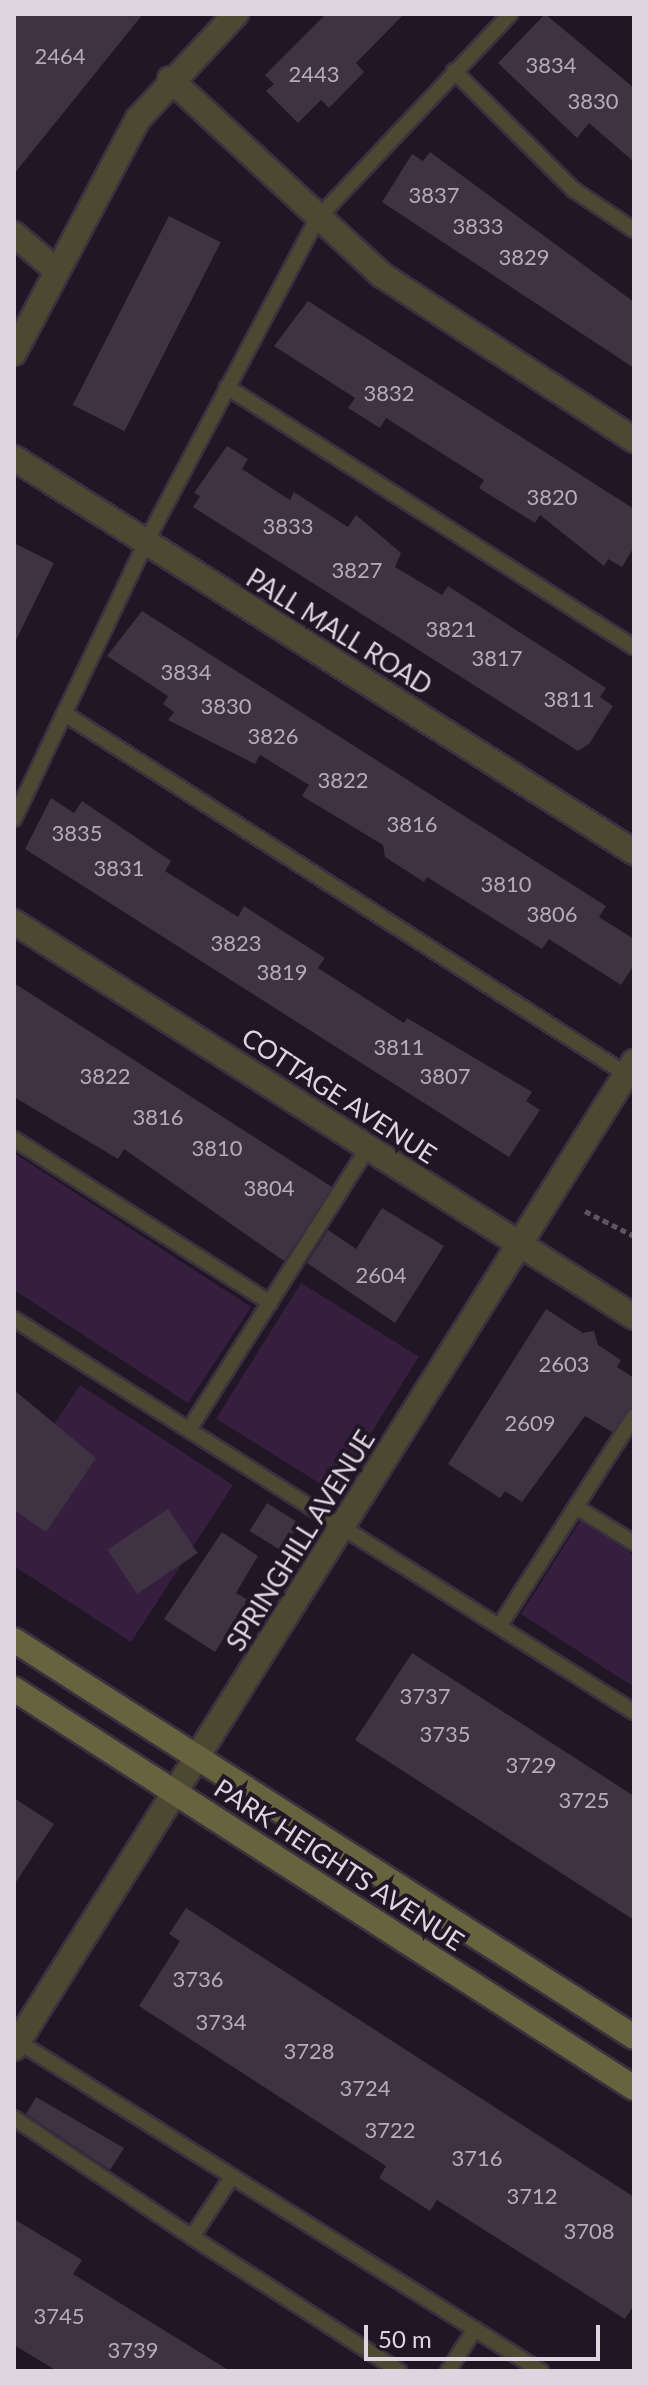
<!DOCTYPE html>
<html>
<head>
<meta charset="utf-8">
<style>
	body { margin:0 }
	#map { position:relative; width:648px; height:2385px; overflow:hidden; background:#211625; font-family:Lato,sans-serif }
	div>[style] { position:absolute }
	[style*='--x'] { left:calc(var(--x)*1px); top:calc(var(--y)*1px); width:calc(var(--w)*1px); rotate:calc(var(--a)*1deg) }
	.green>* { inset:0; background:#361f3e; transform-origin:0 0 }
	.building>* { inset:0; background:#3e3243; transform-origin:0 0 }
	.path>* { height:5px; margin-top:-2.5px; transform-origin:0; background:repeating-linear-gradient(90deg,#5d5361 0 6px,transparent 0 10px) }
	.roads { filter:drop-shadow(2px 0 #3b313f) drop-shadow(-2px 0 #3b313f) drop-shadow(0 2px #3b313f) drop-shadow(0 -2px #3b313f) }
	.lane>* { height:14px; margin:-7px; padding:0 7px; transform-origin:7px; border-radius:7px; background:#4c4932 }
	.street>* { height:24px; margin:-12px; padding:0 12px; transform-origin:12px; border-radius:12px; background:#4c4932 }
	.secondary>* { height:24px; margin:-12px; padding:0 12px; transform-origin:12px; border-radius:12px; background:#68633e }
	span { translate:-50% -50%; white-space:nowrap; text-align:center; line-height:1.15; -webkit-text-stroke:8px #211625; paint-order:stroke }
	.number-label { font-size:22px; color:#b5acb9 }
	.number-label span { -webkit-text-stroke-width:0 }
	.street-label { font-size:26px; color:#ddd5e0 }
	.frame { position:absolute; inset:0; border:16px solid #ddd5e0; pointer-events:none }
	.scale { position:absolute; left:364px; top:2325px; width:236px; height:36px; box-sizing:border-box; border:4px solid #ddd5e0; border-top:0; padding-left:10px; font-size:24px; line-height:28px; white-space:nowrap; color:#ddd5e0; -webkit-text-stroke:6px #211625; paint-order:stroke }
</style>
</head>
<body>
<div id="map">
	<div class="green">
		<div style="clip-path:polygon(14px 1153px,251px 1307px,188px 1403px,14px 1290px)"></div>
		<div style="left:301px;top:1283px;width:139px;height:160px;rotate:32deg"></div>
		<div style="clip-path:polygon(80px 1385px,233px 1485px,131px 1642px,14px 1566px,14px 1485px)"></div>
		<div style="clip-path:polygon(580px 1521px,634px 1555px,634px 1687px,521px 1614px)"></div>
	</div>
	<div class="building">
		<div style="clip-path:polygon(14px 14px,143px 14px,14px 174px)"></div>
		<div style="clip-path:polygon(326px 14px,404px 14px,356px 63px,364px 72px,329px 108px,321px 100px,298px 123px,266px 91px,274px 84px,265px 75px)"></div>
		<div style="clip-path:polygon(545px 14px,634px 88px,634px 162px,589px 123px,577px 138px,498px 63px)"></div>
		<div style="clip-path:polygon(430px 152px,634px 302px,634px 368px,382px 202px,412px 154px,423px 161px)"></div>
		<div style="left:169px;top:216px;width:58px;height:212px;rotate:27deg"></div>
		<div style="clip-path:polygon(308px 301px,634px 509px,634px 547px,622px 567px,608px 559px,604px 566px,540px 515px,535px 523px,479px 488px,484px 480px,386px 418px,380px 428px,348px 408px,355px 398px,274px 346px)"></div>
		<div style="clip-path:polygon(227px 446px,248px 459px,242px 469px,290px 500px,294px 492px,348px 527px,356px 515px,401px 553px,395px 567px,442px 595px,448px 586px,606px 688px,600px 697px,613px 706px,589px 744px,578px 751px,193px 507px,200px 496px,194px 493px)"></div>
		<div style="clip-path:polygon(14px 543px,54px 563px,14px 644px)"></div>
		<div style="clip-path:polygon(142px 611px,606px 906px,599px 917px,634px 939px,634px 965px,621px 985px,549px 939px,542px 949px,427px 877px,424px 882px,385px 857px,383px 845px,302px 796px,309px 785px,260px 755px,255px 764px,168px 720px,174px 712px,163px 704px,168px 696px,107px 656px)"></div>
		<div style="clip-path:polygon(51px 798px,74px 813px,82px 801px,171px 861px,165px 871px,238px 917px,244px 906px,325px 958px,318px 968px,404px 1023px,407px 1018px,532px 1092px,526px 1101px,540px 1110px,509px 1157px,25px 849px)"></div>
		<div style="clip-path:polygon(14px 983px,332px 1187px,284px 1261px,124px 1149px,118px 1159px,14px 1097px)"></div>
		<div style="clip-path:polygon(382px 1208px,444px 1246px,395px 1323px,307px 1263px,328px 1230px,356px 1249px)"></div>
		<div style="clip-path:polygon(546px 1309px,583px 1333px,594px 1331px,598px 1345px,621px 1360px,617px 1367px,634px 1378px,634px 1406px,612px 1432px,585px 1416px,522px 1502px,505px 1491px,500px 1498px,448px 1464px)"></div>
		<div style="clip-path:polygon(14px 1390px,96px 1458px,46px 1532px,14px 1510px)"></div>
		<div style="left:267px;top:1503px;width:38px;height:33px;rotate:32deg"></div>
		<div style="left:168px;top:1509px;width:53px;height:73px;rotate:56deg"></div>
		<div style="clip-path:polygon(222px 1532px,258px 1556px,236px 1593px,248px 1600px,215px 1652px,164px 1619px)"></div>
		<div style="clip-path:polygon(412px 1653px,634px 1796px,634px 1920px,355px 1740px)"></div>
		<div style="clip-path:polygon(14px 1798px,54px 1824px,14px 1885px)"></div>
		<div style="clip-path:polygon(186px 1908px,634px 2197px,634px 2305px,625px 2319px,437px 2200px,430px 2211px,379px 2178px,386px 2166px,139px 2006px,180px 1941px,169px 1934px)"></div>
		<div style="clip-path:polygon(36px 2097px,124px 2148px,110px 2170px,26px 2114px)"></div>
		<div style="clip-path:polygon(14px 2219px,82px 2260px,73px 2274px,230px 2371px,57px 2371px,14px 2345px)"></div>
	</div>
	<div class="path">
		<div style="--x:585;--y:1211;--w:55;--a:27"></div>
	</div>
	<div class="roads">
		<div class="lane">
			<div style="--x:454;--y:71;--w:169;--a:44.8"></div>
			<div style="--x:574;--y:190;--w:72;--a:33.7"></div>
			<div style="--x:227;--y:387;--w:483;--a:32.6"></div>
			<div style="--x:65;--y:714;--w:667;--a:32.69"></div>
			<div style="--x:14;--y:819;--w:307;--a:-64.5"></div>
			<div style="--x:146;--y:542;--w:365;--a:-62.1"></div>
			<div style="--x:317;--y:219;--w:282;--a:-46.7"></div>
			<div style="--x:14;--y:1139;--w:304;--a:32.6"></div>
			<div style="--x:14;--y:1319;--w:734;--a:32.37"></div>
			<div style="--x:190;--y:1428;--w:332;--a:-57.6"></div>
			<div style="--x:576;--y:1507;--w:68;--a:31.8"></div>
			<div style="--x:500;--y:1625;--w:248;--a:-57.3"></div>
			<div style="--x:14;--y:2039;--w:623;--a:32.21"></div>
			<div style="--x:14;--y:2118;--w:214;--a:33.8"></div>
			<div style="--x:231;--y:2178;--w:71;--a:123.5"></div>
			<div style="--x:192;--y:2237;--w:247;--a:32.9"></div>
			<div style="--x:448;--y:2371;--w:50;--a:-57.3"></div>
		</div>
		<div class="street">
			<div style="--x:170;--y:79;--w:289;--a:42.8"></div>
			<div style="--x:382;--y:275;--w:301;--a:33.2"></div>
			<div style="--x:14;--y:234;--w:55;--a:40.6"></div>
			<div style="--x:14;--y:353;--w:265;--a:-62.1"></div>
			<div style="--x:138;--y:119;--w:144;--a:-47"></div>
			<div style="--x:14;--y:458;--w:735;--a:32.44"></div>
			<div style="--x:14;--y:922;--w:735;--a:32.5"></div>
			<div style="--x:14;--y:2048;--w:1165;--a:-57.84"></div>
		</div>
		<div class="secondary">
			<div style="--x:14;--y:1640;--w:736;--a:32.63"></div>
			<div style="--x:14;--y:1689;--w:737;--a:32.76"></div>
		</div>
	</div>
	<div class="number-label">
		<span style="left:60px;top:56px">2464</span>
		<span style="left:551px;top:65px">3834</span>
		<span style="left:314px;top:74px">2443</span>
		<span style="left:593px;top:101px">3830</span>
		<span style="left:434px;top:195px">3837</span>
		<span style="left:478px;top:226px">3833</span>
		<span style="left:524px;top:257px">3829</span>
		<span style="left:389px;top:393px">3832</span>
		<span style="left:552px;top:497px">3820</span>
		<span style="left:288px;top:526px">3833</span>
		<span style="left:357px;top:570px">3827</span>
		<span style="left:451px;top:629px">3821</span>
		<span style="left:497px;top:658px">3817</span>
		<span style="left:186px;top:672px">3834</span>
		<span style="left:569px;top:699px">3811</span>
		<span style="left:226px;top:706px">3830</span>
		<span style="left:273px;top:736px">3826</span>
		<span style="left:343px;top:780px">3822</span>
		<span style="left:412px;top:824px">3816</span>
		<span style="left:77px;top:833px">3835</span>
		<span style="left:119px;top:868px">3831</span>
		<span style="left:506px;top:884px">3810</span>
		<span style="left:552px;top:914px">3806</span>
		<span style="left:236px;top:943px">3823</span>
		<span style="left:282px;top:972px">3819</span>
		<span style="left:399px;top:1047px">3811</span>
		<span style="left:105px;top:1076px">3822</span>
		<span style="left:445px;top:1076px">3807</span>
		<span style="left:158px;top:1117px">3816</span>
		<span style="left:217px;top:1148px">3810</span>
		<span style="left:269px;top:1188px">3804</span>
		<span style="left:381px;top:1275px">2604</span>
		<span style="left:564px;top:1364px">2603</span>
		<span style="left:530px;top:1423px">2609</span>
		<span style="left:425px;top:1696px">3737</span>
		<span style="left:445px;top:1734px">3735</span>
		<span style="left:531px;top:1765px">3729</span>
		<span style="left:584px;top:1800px">3725</span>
		<span style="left:198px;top:1979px">3736</span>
		<span style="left:221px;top:2022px">3734</span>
		<span style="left:309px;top:2051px">3728</span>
		<span style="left:365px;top:2088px">3724</span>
		<span style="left:390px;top:2130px">3722</span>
		<span style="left:477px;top:2158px">3716</span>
		<span style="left:532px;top:2196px">3712</span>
		<span style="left:589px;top:2231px">3708</span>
		<span style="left:59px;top:2316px">3745</span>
		<span style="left:133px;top:2350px">3739</span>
	</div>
	<div class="street-label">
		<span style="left:339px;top:632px;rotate:32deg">PALL MALL ROAD</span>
		<span style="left:339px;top:1096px;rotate:33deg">COTTAGE AVENUE</span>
		<span style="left:301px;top:1541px;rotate:-58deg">SPRINGHILL AVENUE</span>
		<span style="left:339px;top:1865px;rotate:33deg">PARK HEIGHTS AVENUE</span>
	</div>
	<div class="frame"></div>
	<div class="scale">50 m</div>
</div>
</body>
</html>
